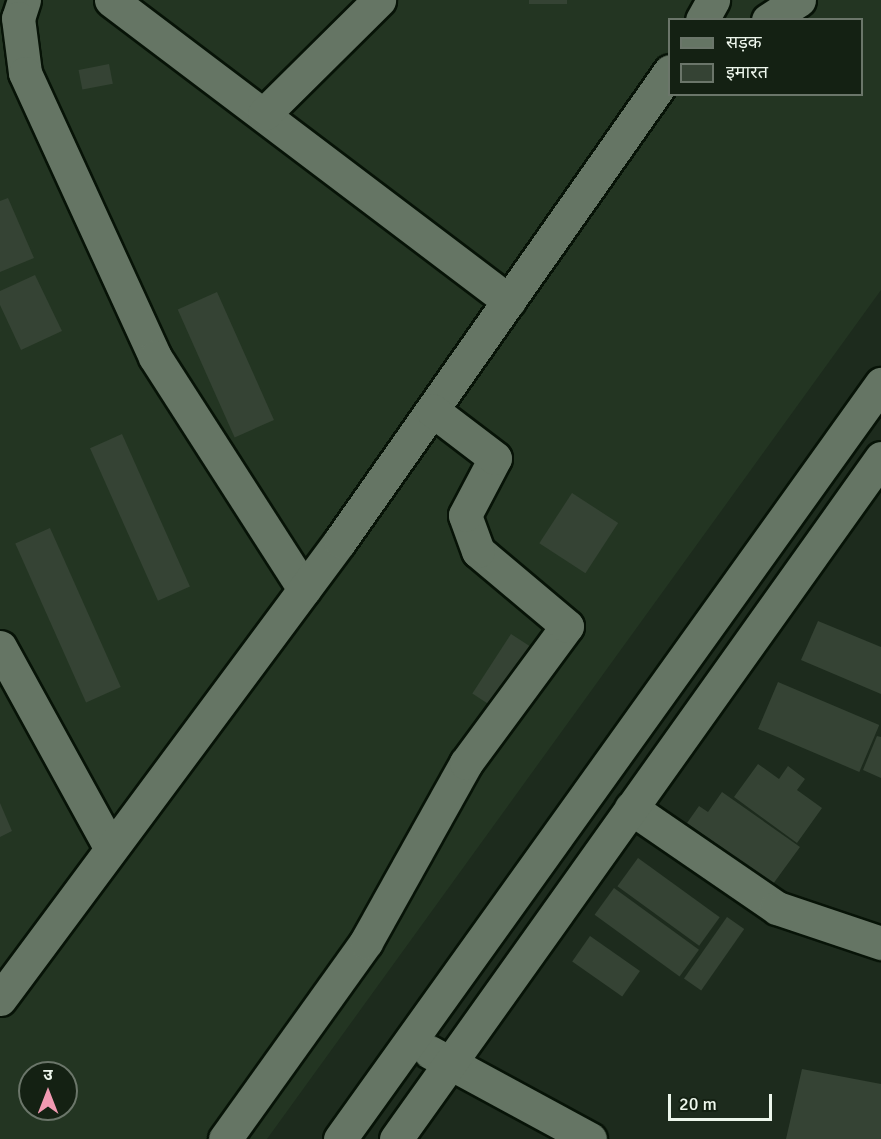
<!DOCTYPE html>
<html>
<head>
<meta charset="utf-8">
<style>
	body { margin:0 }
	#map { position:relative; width:881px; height:1139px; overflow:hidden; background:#1d2b1d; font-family:Signika,"Noto Sans Devanagari",sans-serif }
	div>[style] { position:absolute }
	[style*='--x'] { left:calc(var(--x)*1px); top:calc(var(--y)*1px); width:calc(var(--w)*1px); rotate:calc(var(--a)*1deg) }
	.built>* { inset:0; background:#233522 }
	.building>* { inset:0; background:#354334; transform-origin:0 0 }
	.roads { filter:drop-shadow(2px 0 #071307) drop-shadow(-2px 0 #071307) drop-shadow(0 2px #071307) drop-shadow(0 -2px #071307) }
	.minor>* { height:33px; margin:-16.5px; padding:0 16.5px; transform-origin:16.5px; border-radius:16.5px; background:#657564 }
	span { translate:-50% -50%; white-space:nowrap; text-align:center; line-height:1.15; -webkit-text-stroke:4.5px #142113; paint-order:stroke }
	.legend { position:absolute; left:668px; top:18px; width:195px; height:78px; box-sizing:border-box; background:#142113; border:2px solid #6b766a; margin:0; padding:8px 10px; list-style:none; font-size:18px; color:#edf6ec }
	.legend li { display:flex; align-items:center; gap:12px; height:30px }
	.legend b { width:30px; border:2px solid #6b766a }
	.north { position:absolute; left:18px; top:1061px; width:60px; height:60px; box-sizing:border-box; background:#142113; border:2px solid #6b766a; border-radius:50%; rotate:0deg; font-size:16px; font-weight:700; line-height:24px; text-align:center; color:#edf6ec }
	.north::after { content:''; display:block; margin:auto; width:21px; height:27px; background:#f19ab2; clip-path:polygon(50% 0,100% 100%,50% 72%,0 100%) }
	.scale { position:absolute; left:668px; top:1094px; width:104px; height:27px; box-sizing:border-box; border:3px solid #edf6ec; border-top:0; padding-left:8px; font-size:18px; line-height:21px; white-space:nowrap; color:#edf6ec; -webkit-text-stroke:4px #142113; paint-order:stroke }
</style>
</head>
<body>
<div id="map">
	<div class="built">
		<div style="clip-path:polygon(evenodd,0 0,881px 0,881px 290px,267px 1139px,0 1139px,0 0,670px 20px,862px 20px,862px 94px,670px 94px,670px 20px,0 0,30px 1073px,66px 1073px,66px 1109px,30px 1109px,30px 1073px)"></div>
	</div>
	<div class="building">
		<div style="left:529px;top:0;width:38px;height:4px"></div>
		<div style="left:109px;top:64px;width:20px;height:31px;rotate:79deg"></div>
		<div style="clip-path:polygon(8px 198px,34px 258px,0 272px,0 201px)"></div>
		<div style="clip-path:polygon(35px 275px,62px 331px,21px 350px,0 305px,0 291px)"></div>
		<div style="left:217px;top:292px;width:140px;height:43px;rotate:66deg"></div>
		<div style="left:122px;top:434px;width:167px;height:35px;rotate:66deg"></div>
		<div style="left:572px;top:493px;width:55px;height:60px;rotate:33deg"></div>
		<div style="left:50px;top:528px;width:174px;height:38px;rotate:66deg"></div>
		<div style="clip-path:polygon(818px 621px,881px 647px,881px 694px,801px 660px)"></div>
		<div style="left:511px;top:634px;width:30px;height:71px;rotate:33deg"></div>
		<div style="left:778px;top:682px;width:110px;height:51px;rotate:23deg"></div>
		<div style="clip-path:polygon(877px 736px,881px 737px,881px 778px,863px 770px)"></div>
		<div style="clip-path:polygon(758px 764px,779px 779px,788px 766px,805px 779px,797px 790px,822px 808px,797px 843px,734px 797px)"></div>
		<div style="clip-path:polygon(722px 792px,800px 847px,773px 884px,687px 823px,699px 806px,708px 812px)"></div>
		<div style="clip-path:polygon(0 803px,12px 831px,0 837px)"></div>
		<div style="left:638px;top:858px;width:101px;height:35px;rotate:36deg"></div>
		<div style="left:614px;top:888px;width:105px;height:33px;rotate:36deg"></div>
		<div style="left:727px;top:917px;width:21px;height:75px;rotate:35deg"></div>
		<div style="left:590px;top:936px;width:61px;height:31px;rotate:35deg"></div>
		<div style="clip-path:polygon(802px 1069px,881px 1084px,881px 1139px,786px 1139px)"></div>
	</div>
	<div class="roads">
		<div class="minor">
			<div style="--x:24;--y:0;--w:19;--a:108"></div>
			<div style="--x:18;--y:18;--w:55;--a:82.7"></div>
			<div style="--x:25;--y:73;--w:312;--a:65.4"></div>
			<div style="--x:155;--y:357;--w:276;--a:57.3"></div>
			<div style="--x:111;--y:0;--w:499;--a:37.1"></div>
			<div style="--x:702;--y:20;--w:23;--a:-61"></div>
			<div style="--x:768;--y:20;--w:37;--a:-33"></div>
			<div style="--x:264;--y:114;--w:162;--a:-44.7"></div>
			<div style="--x:0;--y:647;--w:230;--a:61.2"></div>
			<div style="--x:631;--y:808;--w:177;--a:34.4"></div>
			<div style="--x:777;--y:908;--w:110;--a:18.6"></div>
			<div style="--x:0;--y:999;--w:570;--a:-53.41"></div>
			<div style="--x:340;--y:541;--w:574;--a:-54.93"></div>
			<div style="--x:430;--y:1052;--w:182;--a:28.5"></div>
			<div style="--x:225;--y:1139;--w:242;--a:-54.4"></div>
			<div style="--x:366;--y:942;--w:205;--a:-60.8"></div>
			<div style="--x:466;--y:763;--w:170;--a:-53.6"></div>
			<div style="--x:567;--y:626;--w:116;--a:-139.9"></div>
			<div style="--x:478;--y:551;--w:38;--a:-110"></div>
			<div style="--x:465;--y:515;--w:64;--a:-62.2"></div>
			<div style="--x:495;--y:458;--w:79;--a:-142.7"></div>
			<div style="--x:340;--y:1139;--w:929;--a:-54.38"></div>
			<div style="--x:396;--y:1139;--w:836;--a:-54.54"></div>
		</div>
	</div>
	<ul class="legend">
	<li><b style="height:8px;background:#657564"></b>सड़क</li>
	<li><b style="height:16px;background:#354334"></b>इमारत</li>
	</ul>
	<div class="north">उ</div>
	<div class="scale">20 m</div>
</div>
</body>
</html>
